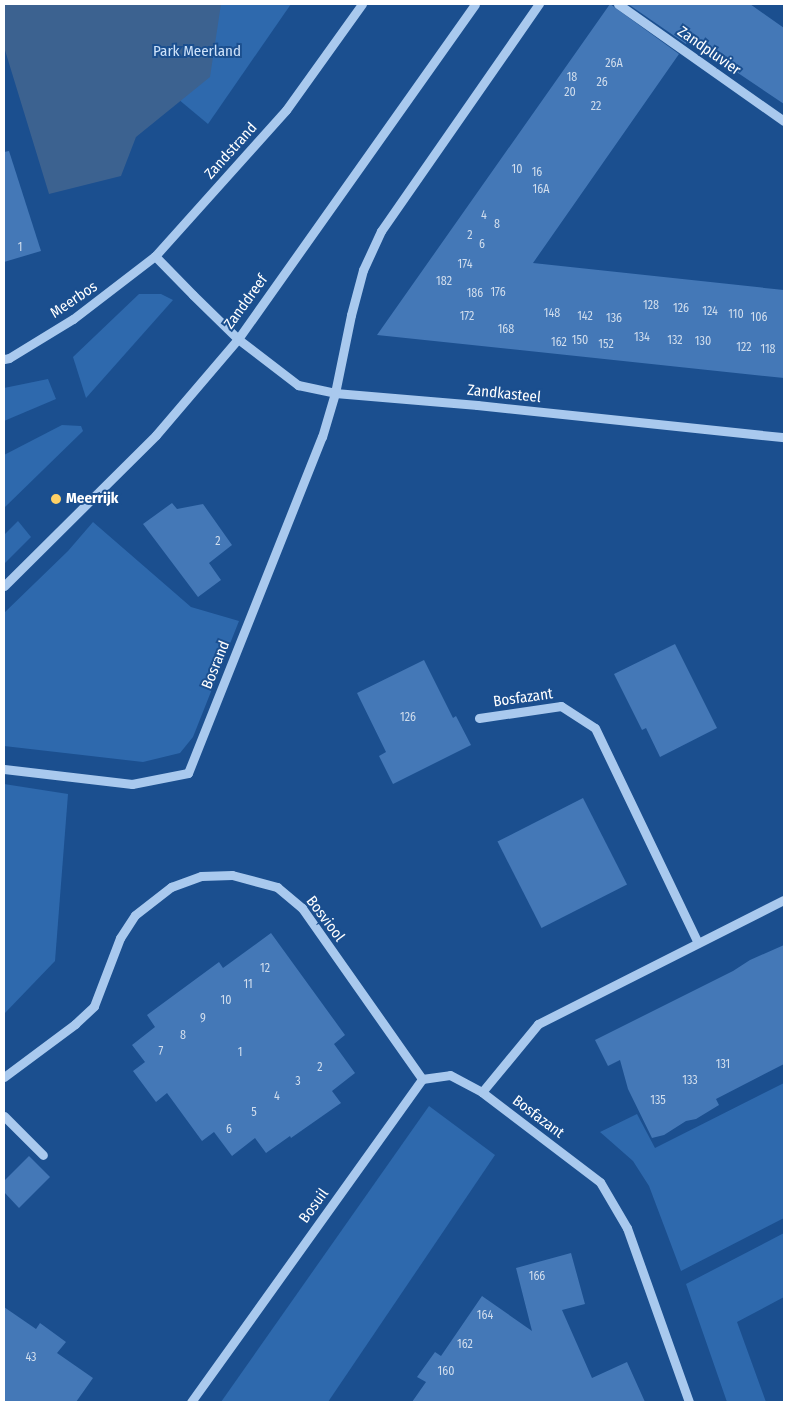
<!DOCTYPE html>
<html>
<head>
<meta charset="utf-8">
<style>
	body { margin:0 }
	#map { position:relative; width:788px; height:1406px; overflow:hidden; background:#1b4f8f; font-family:"Fira Sans Condensed",sans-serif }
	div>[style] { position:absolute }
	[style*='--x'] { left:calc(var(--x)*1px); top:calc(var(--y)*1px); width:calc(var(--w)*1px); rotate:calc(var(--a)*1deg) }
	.green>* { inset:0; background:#2e69ad }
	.water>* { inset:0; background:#3c6290 }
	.building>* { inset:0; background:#4478b7; transform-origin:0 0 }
	.minor>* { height:9px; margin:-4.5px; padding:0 4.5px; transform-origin:4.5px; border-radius:4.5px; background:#a9c9ee }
	.dots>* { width:14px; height:14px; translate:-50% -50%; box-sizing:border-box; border:2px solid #1b4f8f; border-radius:50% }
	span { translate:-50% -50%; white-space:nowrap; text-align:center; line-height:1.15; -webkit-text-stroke:4px #1b4f8f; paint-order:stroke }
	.number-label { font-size:12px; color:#d0dded }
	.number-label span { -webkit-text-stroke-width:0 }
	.street-label { font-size:15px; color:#fff }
	.park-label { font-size:15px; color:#cfe3fa }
	.poi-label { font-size:15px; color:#fff; font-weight:700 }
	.left { translate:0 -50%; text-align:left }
	.frame { position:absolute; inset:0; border:5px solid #fff; pointer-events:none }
</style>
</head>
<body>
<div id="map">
	<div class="green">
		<div style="clip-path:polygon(126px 4px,291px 4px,208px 124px,148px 74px)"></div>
		<div style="clip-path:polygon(139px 294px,161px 294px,173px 300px,86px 398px,73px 357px)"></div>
		<div style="clip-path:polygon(48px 379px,56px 399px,4px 421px,4px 388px)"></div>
		<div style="clip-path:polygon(62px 425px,81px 426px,83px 431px,4px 508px,4px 455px)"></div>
		<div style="clip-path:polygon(18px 521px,31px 537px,4px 564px,4px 535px)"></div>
		<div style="clip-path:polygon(93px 522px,191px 607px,239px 621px,193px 737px,180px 753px,143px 762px,4px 746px,4px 613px,68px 551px)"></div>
		<div style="clip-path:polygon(4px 784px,68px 794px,55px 961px,4px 1014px)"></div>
		<div style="clip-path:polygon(784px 1083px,784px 1218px,681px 1271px,649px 1186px,633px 1161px,600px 1132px,637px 1114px,655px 1148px)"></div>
		<div style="clip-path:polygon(429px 1106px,495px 1155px,328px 1402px,221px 1402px)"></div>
		<div style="clip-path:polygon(784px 1233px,784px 1297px,737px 1322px,766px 1402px,727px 1402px,686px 1284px)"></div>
	</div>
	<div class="water">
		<div style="clip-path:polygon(4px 4px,221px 4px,210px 77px,136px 137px,121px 176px,49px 194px,4px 47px)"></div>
	</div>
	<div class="building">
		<div style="clip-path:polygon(610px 4px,679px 54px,533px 263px,784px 290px,784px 378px,377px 335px)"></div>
		<div style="clip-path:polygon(628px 4px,750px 4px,784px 28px,784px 104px,689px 40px,686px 44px)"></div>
		<div style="clip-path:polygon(9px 151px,41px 251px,4px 262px,4px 152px)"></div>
		<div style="clip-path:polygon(172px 503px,177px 509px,203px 504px,232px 545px,209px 563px,221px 580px,198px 597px,143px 524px)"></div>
		<div style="clip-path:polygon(675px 644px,717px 728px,660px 757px,646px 728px,642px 730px,614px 674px)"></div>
		<div style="clip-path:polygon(424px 660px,453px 718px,456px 716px,471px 745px,393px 784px,379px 756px,386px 752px,357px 693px)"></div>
		<div style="left:583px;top:798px;width:97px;height:96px;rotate:63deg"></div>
		<div style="clip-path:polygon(271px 933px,345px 1035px,334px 1044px,355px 1073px,332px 1091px,341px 1103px,291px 1138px,290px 1136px,266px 1153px,255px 1138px,232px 1156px,214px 1132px,202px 1141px,167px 1093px,156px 1102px,133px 1071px,145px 1062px,132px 1045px,155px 1027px,147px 1015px,219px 962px,223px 968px)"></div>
		<div style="clip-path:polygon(784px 945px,784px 1064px,716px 1099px,719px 1105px,696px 1119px,686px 1121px,664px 1135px,652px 1138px,628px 1089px,620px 1060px,608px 1066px,595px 1040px,733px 971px,750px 960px)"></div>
		<div style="clip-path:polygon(29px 1156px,50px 1177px,19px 1208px,4px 1192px,4px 1181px)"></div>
		<div style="clip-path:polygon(571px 1253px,585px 1304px,562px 1310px,592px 1378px,627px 1362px,645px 1402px,412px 1402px,426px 1382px,417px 1377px,435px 1352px,441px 1356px,482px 1296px,532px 1331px,516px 1268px)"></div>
		<div style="clip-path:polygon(4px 1307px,36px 1329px,40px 1323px,66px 1342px,57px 1353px,93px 1378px,76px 1402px,4px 1402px)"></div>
	</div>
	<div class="minor">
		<div style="--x:362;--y:4;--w:130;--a:125.6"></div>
		<div style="--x:286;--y:110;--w:196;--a:131.9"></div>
		<div style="--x:155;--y:256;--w:54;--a:45.7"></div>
		<div style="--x:193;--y:295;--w:63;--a:44.4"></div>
		<div style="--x:238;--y:339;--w:76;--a:37.5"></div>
		<div style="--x:298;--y:385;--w:38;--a:12"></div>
		<div style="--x:335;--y:393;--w:143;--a:4.8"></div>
		<div style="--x:477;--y:405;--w:309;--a:6"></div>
		<div style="--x:618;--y:4;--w:203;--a:35.2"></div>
		<div style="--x:4;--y:359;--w:5;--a:-11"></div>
		<div style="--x:9;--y:358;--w:75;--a:-31.4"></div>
		<div style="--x:73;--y:319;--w:103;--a:-37.5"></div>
		<div style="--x:4;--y:586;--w:214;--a:-44.8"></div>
		<div style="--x:156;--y:435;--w:126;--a:-49.5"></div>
		<div style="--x:238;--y:339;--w:410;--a:-54.7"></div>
		<div style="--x:479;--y:718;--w:83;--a:-8.3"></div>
		<div style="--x:561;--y:706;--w:40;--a:32.9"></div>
		<div style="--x:595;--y:728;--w:238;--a:64.4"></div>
		<div style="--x:4;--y:769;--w:129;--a:6.7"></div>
		<div style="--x:132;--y:784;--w:57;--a:-11.1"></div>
		<div style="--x:188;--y:773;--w:362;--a:-68.3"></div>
		<div style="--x:322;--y:437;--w:46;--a:-73.5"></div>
		<div style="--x:335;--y:393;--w:80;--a:-78.4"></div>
		<div style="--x:351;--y:315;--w:47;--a:-75.1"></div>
		<div style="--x:363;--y:270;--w:43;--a:-65.2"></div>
		<div style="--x:381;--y:231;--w:277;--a:-55.2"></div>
		<div style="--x:4;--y:1077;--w:89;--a:-36.7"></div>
		<div style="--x:75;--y:1024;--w:26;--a:-43"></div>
		<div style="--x:94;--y:1006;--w:73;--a:-69.1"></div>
		<div style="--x:120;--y:938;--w:27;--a:-57"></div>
		<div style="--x:135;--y:915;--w:46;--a:-37.9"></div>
		<div style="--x:171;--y:887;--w:32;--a:-20"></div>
		<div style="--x:201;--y:876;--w:31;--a:-2"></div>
		<div style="--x:232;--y:875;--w:47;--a:14.9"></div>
		<div style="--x:277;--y:887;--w:33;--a:40"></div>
		<div style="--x:302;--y:908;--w:209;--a:54.9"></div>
		<div style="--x:4;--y:1116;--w:55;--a:45"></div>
		<div style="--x:191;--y:1402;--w:397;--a:-54.4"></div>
		<div style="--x:422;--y:1079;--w:28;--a:-8"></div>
		<div style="--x:450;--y:1075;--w:36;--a:28"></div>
		<div style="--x:689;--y:1402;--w:185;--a:-109.6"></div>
		<div style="--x:627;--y:1228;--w:53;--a:-120.4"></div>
		<div style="--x:600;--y:1182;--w:148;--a:-142.7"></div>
		<div style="--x:482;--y:1092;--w:88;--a:-50.5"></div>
		<div style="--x:538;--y:1024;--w:275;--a:-26.8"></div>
	</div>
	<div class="dots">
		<div style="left:56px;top:499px;background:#ffd166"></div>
	</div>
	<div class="number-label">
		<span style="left:614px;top:64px">26A</span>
		<span style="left:572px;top:78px">18</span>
		<span style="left:602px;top:83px">26</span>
		<span style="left:570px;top:93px">20</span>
		<span style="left:596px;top:107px">22</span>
		<span style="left:517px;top:170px">10</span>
		<span style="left:537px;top:173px">16</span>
		<span style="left:541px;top:190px">16A</span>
		<span style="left:484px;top:216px">4</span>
		<span style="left:497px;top:225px">8</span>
		<span style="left:470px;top:236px">2</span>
		<span style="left:482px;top:245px">6</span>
		<span style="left:20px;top:248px">1</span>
		<span style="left:465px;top:265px">174</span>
		<span style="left:444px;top:282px">182</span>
		<span style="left:498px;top:293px">176</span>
		<span style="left:475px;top:294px">186</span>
		<span style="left:651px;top:306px">128</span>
		<span style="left:681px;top:309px">126</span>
		<span style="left:710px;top:312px">124</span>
		<span style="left:552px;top:314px">148</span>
		<span style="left:736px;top:315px">110</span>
		<span style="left:467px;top:317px">172</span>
		<span style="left:585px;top:317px">142</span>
		<span style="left:759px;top:318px">106</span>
		<span style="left:614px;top:319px">136</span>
		<span style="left:506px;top:330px">168</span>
		<span style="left:642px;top:338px">134</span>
		<span style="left:580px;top:341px">150</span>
		<span style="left:675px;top:341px">132</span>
		<span style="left:703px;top:342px">130</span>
		<span style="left:559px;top:343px">162</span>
		<span style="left:606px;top:345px">152</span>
		<span style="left:744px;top:348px">122</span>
		<span style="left:768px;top:350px">118</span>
		<span style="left:218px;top:542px">2</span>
		<span style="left:408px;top:718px">126</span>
		<span style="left:265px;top:969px">12</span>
		<span style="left:248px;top:985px">11</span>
		<span style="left:226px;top:1001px">10</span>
		<span style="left:203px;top:1019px">9</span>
		<span style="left:183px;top:1036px">8</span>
		<span style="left:161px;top:1052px">7</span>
		<span style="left:240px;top:1053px">1</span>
		<span style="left:723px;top:1065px">131</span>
		<span style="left:320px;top:1068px">2</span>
		<span style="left:690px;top:1081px">133</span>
		<span style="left:298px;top:1082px">3</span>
		<span style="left:277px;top:1097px">4</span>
		<span style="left:658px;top:1101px">135</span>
		<span style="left:254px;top:1113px">5</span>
		<span style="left:229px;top:1130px">6</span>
		<span style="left:537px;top:1277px">166</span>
		<span style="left:485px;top:1316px">164</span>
		<span style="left:465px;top:1345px">162</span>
		<span style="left:31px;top:1358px">43</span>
		<span style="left:446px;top:1372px">160</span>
	</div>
	<div class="street-label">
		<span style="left:709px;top:51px;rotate:35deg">Zandpluvier</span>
		<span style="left:231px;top:151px;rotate:-48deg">Zandstrand</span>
		<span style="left:74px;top:300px;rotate:-34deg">Meerbos</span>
		<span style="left:246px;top:302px;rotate:-54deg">Zanddreef</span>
		<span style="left:504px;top:394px;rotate:6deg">Zandkasteel</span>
		<span style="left:216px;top:665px;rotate:-68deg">Bosrand</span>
		<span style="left:523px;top:698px;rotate:-8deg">Bosfazant</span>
		<span style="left:325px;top:919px;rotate:53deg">Bosviool</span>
		<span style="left:538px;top:1117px;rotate:37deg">Bosfazant</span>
		<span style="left:314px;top:1206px;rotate:-54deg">Bosuil</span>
	</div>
	<div class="park-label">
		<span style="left:197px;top:52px">Park Meerland</span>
	</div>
	<div class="poi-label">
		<span class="left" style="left:66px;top:499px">Meerrijk</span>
	</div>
	<div class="frame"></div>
</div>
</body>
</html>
